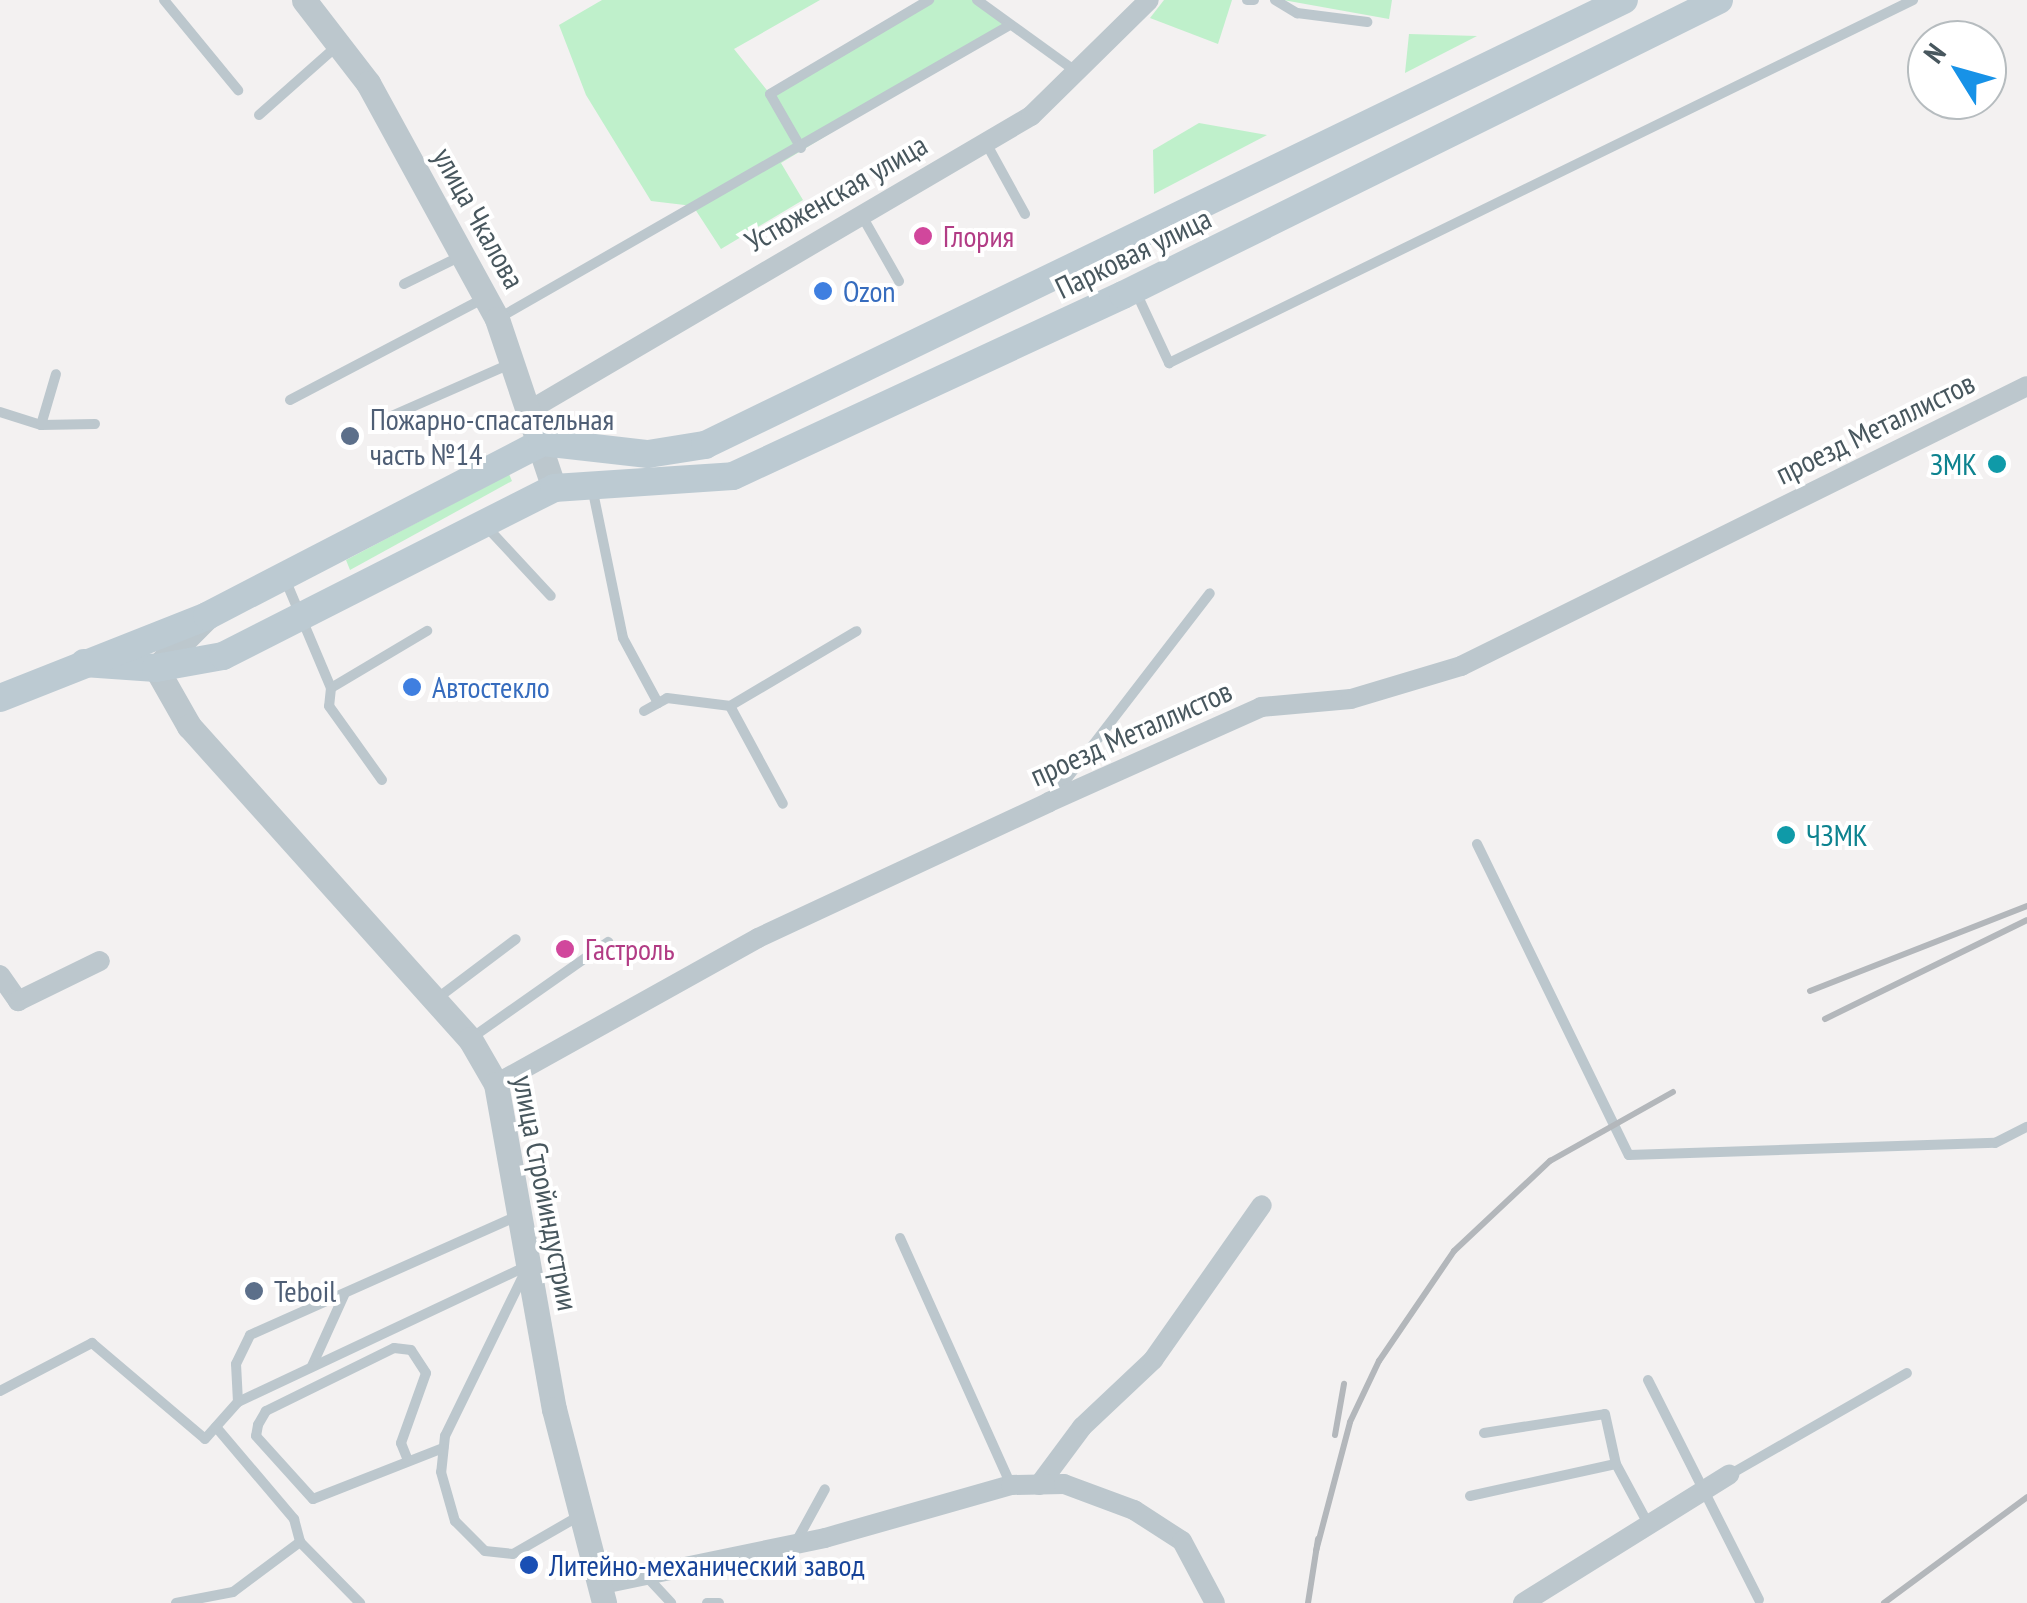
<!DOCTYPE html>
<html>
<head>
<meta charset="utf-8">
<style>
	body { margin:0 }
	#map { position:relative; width:2027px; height:1603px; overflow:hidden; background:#f3f1f1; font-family:"PT Sans Narrow",sans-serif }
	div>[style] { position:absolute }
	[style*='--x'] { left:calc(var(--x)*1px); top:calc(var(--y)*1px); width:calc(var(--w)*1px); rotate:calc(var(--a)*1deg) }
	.green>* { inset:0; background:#bff0cb }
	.service>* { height:10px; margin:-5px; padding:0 5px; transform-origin:5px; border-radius:5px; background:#bcc7cd }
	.minor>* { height:20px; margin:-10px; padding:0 10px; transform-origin:10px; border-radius:10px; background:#bcc7cd }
	.tertiary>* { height:25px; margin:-12.5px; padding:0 12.5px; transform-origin:12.5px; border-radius:12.5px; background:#bcc7cd }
	.secondary>* { height:28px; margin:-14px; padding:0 14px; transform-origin:14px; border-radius:14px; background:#bccad2 }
	.rail>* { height:6px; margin:-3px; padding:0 3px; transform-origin:3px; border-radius:3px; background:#b3b7bb }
	.dots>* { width:28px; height:28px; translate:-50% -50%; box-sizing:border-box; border:5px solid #fff; border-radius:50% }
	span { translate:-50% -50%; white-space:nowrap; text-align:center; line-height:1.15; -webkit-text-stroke:8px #fff; paint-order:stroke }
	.street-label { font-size:30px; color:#48575e }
	.hotel-label { font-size:30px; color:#b23c85 }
	.left { translate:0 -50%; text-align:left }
	.shop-label { font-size:30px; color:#366cbe }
	.service-label { font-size:30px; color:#4e5e75 }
	.culture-label { font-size:30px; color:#0d838f }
	.right { translate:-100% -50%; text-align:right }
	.transit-label { font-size:30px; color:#164399 }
	.north { position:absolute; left:1907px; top:20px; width:100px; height:100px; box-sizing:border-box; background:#fff; border:2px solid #b6bcbf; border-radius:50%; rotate:307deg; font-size:28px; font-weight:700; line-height:40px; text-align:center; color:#48575e }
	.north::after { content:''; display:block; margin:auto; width:35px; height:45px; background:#1792e7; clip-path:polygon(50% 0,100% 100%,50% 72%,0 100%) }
</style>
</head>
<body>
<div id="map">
	<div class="green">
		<div style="clip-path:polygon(602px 0,820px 0,734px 49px,770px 94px,929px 0,977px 0,1010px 25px,781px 163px,803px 200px,721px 249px,693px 206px,651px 201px,586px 95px,559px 25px)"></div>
		<div style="clip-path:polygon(1164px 0,1232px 0,1218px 44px,1150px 18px)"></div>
		<div style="clip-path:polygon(1283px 0,1392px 0,1389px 19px)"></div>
		<div style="clip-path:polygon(1409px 34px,1477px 36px,1405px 73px)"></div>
		<div style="clip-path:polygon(1199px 123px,1267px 135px,1154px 194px,1153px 150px)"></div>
		<div style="clip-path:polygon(509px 474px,512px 481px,350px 570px,346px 560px)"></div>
	</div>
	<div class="service">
		<div style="--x:164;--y:0;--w:117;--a:50.6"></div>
		<div style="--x:977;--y:0;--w:123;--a:35.8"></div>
		<div style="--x:1247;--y:0;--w:7;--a:0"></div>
		<div style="--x:1275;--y:0;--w:26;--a:31"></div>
		<div style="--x:1297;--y:13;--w:71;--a:7.3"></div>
		<div style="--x:259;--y:115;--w:106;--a:-41.5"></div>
		<div style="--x:986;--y:143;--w:81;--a:61.2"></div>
		<div style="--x:801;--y:148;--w:62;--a:-119.9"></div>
		<div style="--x:770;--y:94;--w:185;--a:-30.6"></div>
		<div style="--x:862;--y:216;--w:75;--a:60.4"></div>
		<div style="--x:404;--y:284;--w:64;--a:-26.2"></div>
		<div style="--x:1135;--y:290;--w:81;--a:65"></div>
		<div style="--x:1169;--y:363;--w:828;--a:-26.01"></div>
		<div style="--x:499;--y:318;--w:589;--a:-29.83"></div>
		<div style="--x:290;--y:400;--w:219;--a:-27.7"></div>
		<div style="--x:0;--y:412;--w:43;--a:17.6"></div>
		<div style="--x:41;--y:425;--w:54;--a:-1.1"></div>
		<div style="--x:387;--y:418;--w:134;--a:-23.7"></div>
		<div style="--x:41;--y:425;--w:53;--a:-73.6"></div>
		<div style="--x:592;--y:487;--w:154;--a:78.4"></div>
		<div style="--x:623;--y:638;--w:74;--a:61.7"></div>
		<div style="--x:484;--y:524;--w:98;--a:47.1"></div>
		<div style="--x:285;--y:579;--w:118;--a:67.1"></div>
		<div style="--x:331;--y:688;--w:112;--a:-30.7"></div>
		<div style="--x:331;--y:688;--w:18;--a:96"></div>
		<div style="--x:329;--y:706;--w:91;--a:54.4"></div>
		<div style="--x:730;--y:706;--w:111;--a:61.6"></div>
		<div style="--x:644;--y:711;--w:26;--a:-29"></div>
		<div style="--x:667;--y:698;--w:64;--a:7.2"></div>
		<div style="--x:730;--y:706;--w:147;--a:-30.6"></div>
		<div style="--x:1056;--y:793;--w:252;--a:-52.4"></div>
		<div style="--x:1477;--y:844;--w:346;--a:64"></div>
		<div style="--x:1629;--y:1155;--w:366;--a:-1.9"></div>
		<div style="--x:1995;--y:1143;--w:36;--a:-27"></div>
		<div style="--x:435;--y:1000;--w:101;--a:-37"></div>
		<div style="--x:470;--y:1039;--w:169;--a:-35.1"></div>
		<div style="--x:900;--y:1238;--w:271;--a:65.8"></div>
		<div style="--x:525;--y:1272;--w:182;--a:116"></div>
		<div style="--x:445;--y:1436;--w:36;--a:96"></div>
		<div style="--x:441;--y:1472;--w:51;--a:74.1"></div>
		<div style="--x:455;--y:1521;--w:42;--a:45"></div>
		<div style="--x:485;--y:1551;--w:28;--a:6"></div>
		<div style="--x:513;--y:1554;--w:76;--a:-29.9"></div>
		<div style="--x:312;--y:1366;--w:78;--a:-65.7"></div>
		<div style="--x:1648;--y:1380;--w:246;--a:63.2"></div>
		<div style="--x:0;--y:1391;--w:104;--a:-27.6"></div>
		<div style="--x:92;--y:1343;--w:148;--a:40.3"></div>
		<div style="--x:205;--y:1439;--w:50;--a:-48.3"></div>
		<div style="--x:238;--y:1402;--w:317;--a:-25.2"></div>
		<div style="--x:238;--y:1402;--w:38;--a:-93"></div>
		<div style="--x:236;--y:1364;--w:32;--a:-64"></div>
		<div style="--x:250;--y:1335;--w:292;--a:-24"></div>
		<div style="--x:216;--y:1427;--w:121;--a:49.7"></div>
		<div style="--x:294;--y:1519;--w:24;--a:75"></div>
		<div style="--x:300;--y:1542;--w:86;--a:45.5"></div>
		<div style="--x:1484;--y:1433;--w:122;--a:-8.9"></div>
		<div style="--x:1605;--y:1414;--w:51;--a:77.6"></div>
		<div style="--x:1616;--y:1464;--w:64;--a:61.8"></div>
		<div style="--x:407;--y:1458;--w:16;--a:-112"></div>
		<div style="--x:401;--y:1443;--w:74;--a:-70.3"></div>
		<div style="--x:426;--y:1373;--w:27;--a:-123"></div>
		<div style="--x:411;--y:1350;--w:17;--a:-173"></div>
		<div style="--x:394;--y:1348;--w:143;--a:153.8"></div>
		<div style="--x:266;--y:1411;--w:16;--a:120"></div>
		<div style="--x:258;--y:1425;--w:11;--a:100"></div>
		<div style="--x:256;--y:1436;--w:85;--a:47.9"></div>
		<div style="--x:313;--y:1499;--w:140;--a:-21.4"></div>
		<div style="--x:1729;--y:1475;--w:205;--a:-29.8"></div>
		<div style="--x:1470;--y:1496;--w:149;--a:-12.4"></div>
		<div style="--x:796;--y:1542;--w:60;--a:-61.3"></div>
		<div style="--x:648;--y:1578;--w:34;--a:47"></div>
		<div style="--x:176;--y:1603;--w:58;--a:-10.9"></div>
		<div style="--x:233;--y:1592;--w:84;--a:-36.7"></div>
		<div style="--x:707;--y:1603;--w:12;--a:0"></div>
	</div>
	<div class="minor">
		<div style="--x:530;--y:410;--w:581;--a:-30.41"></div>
		<div style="--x:1031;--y:116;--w:165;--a:-44.5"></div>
		<div style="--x:0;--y:975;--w:32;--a:55"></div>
		<div style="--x:18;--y:1001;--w:91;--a:-26"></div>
		<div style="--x:496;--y:1084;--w:300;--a:-29.1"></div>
		<div style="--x:758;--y:938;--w:321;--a:-25"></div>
		<div style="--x:1049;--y:802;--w:232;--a:-24.1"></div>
		<div style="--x:1261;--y:707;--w:90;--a:-5.1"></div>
		<div style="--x:1351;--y:699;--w:115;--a:-16.7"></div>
		<div style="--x:1461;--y:666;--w:631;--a:-26.32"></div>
		<div style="--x:1039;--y:1485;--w:72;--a:-53.4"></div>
		<div style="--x:1082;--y:1427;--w:98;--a:-43.3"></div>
		<div style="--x:1153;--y:1360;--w:189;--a:-54.9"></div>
		<div style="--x:598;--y:1585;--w:232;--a:-11.7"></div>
		<div style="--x:825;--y:1538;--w:193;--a:-15.9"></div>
		<div style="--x:1011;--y:1485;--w:53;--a:-1.1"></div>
		<div style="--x:1064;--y:1484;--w:75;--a:20.4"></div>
		<div style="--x:1134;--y:1510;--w:57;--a:32.9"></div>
		<div style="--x:1182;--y:1541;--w:70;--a:62"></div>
		<div style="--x:1523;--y:1603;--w:243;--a:-31.9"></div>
	</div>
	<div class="tertiary">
		<div style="--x:304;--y:0;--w:105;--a:52.4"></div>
		<div style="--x:368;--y:83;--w:269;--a:61.3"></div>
		<div style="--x:497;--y:319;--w:178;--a:71.4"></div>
		<div style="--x:206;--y:618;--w:71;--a:135"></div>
		<div style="--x:156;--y:668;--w:67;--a:60.4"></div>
		<div style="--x:189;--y:726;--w:421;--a:48.1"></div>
		<div style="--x:470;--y:1039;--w:52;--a:60"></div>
		<div style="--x:496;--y:1084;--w:330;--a:79.9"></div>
		<div style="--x:554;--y:1409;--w:200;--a:75.5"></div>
	</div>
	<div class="secondary">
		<div style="--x:84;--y:663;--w:72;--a:4"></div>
		<div style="--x:156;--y:668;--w:68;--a:-10.2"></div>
		<div style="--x:223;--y:656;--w:371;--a:-26.9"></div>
		<div style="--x:554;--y:488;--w:179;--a:-3.8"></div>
		<div style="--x:733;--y:476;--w:430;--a:-24.9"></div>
		<div style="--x:1123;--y:295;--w:665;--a:-26.33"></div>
		<div style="--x:0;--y:698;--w:223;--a:-21.6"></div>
		<div style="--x:207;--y:616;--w:377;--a:-27.4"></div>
		<div style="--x:542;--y:442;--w:107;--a:6.5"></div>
		<div style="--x:648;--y:454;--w:58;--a:-9"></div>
		<div style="--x:705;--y:445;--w:1021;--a:-25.84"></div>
	</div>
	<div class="rail">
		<div style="--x:1810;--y:991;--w:233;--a:-21.4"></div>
		<div style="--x:1825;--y:1019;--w:225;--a:-26.1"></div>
		<div style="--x:1335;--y:1435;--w:52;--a:-80"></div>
		<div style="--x:1316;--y:1551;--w:133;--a:-75.2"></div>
		<div style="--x:1350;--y:1422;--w:68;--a:-64.6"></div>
		<div style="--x:1379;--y:1361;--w:133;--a:-55.7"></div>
		<div style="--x:1454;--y:1251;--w:132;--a:-43.2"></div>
		<div style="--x:1550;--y:1161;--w:141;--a:-29.3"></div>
		<div style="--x:1308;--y:1603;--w:65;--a:-81.1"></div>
		<div style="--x:1884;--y:1603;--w:178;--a:-36.5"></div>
	</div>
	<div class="dots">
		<div style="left:923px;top:236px;background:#d1479c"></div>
		<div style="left:823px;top:291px;background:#3f7fe0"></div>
		<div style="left:350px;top:436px;background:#5c6f8a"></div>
		<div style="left:1997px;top:464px;background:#0f9aa8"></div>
		<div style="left:412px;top:687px;background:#3f7fe0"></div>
		<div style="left:1786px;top:835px;background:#0f9aa8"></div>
		<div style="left:565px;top:949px;background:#d1479c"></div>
		<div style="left:254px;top:1291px;background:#5c6f8a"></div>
		<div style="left:529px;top:1565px;background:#1a4fb4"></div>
	</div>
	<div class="street-label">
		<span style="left:836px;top:193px;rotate:-30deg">Устюженская улица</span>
		<span style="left:479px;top:218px;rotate:61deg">улица Чкалова</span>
		<span style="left:1133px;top:253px;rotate:-26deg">Парковая улица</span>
		<span style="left:1875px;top:428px;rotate:-26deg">проезд Металлистов</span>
		<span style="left:1131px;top:733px;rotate:-24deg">проезд Металлистов</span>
		<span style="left:546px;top:1193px;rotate:79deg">улица Стройиндустрии</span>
	</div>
	<div class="hotel-label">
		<span class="left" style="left:943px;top:236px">Глория</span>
		<span class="left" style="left:585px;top:949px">Гастроль</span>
	</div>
	<div class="shop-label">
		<span class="left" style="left:843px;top:291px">Ozon</span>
		<span class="left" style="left:432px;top:687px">Автостекло</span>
	</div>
	<div class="service-label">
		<span class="left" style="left:370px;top:436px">Пожарно-спасательная<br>часть №14</span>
		<span class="left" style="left:274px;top:1291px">Teboil</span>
	</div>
	<div class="culture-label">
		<span class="right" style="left:1977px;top:464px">ЗМК</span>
		<span class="left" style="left:1806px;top:835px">ЧЗМК</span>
	</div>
	<div class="transit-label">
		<span class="left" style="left:549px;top:1565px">Литейно-механический завод</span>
	</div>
	<div class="north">N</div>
</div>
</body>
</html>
